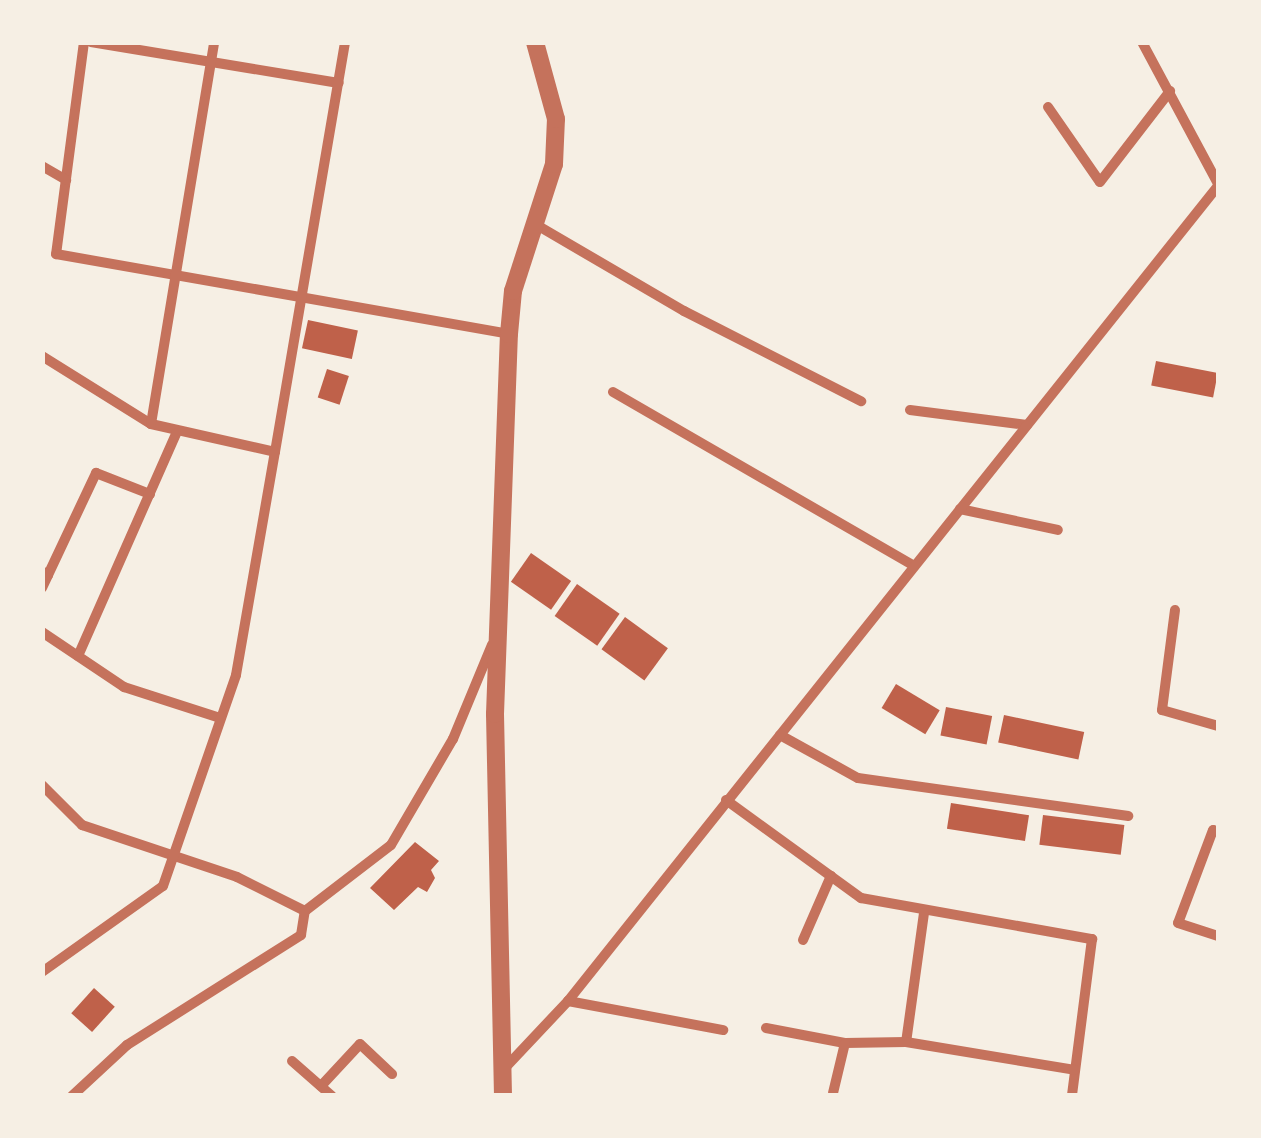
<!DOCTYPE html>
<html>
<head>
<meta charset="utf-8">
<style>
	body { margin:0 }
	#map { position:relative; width:1261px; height:1138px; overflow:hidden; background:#f6efe4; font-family:"Noto Sans",sans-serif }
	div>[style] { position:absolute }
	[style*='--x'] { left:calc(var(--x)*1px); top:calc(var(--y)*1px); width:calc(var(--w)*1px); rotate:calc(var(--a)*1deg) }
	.building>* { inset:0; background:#bf614a; transform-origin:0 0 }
	.minor>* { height:10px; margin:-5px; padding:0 5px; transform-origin:5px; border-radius:5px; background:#c5725c }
	.tertiary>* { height:18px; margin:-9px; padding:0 9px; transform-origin:9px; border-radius:9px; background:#c5725c }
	span { translate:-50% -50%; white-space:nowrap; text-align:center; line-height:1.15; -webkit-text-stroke:10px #f6efe4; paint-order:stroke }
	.frame { position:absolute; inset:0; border:45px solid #f6efe4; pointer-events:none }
</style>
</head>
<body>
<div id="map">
	<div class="building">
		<div style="left:308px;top:320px;width:51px;height:29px;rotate:12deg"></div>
		<div style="left:1156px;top:361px;width:63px;height:25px;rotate:11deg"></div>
		<div style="left:327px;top:369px;width:23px;height:30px;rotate:18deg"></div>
		<div style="left:531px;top:553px;width:49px;height:35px;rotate:35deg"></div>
		<div style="left:577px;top:584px;width:52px;height:39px;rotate:35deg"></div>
		<div style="left:625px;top:617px;width:53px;height:40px;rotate:36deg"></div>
		<div style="left:896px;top:684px;width:51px;height:28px;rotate:31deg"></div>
		<div style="left:946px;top:707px;width:47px;height:29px;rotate:11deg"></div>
		<div style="left:1004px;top:715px;width:82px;height:28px;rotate:12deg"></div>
		<div style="left:951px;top:803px;width:79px;height:26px;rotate:9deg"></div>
		<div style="left:1043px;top:815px;width:82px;height:30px;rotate:7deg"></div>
		<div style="clip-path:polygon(415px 842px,439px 861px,431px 870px,435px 878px,427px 892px,418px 887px,394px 910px,370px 888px)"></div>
		<div style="left:94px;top:988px;width:28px;height:34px;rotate:42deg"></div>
	</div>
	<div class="minor">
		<div style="--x:84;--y:42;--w:214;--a:97.5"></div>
		<div style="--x:56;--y:254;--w:460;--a:10"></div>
		<div style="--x:91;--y:42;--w:251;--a:9.4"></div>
		<div style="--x:1142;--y:42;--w:161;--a:61.8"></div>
		<div style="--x:1048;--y:107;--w:91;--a:55.3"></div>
		<div style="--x:1100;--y:182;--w:115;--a:-52.4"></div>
		<div style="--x:42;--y:166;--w:28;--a:30"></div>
		<div style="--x:535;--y:224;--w:173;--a:30.3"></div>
		<div style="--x:684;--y:311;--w:199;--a:27"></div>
		<div style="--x:42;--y:356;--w:128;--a:32"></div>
		<div style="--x:151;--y:424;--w:127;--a:12.7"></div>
		<div style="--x:275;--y:452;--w:416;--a:-80.3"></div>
		<div style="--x:613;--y:392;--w:348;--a:30"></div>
		<div style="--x:910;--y:410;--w:118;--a:7.3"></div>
		<div style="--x:151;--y:424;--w:387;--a:-80.6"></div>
		<div style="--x:960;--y:509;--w:100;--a:12.1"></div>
		<div style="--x:48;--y:575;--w:113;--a:-64.8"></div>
		<div style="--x:96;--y:473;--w:58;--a:21.3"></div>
		<div style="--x:42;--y:588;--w:14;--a:-65"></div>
		<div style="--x:48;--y:575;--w:6;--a:-149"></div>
		<div style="--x:1175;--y:610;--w:101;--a:97.4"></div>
		<div style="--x:1162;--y:710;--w:58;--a:15.9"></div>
		<div style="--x:42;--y:632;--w:99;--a:33.9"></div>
		<div style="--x:124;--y:687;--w:101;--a:17.9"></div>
		<div style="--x:78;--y:656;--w:243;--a:-66.2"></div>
		<div style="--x:780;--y:735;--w:89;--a:28.9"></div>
		<div style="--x:858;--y:778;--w:273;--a:8"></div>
		<div style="--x:42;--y:785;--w:57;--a:45"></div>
		<div style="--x:82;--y:825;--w:163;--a:18.5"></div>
		<div style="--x:237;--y:877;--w:76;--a:26.6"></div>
		<div style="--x:305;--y:911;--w:108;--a:-37.5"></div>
		<div style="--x:391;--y:845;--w:123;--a:-59.7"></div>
		<div style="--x:453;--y:739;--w:102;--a:-67.5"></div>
		<div style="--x:726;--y:800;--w:167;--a:36"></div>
		<div style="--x:861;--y:898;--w:235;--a:10.1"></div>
		<div style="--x:1092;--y:939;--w:158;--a:97.3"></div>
		<div style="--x:1218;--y:832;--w:5;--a:-158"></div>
		<div style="--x:1213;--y:830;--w:99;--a:110.6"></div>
		<div style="--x:1178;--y:923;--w:42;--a:18"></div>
		<div style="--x:924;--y:913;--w:130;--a:97.9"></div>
		<div style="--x:906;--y:1042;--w:171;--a:9.4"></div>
		<div style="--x:803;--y:940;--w:70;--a:-66.4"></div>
		<div style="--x:42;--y:972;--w:148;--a:-35.4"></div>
		<div style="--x:163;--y:886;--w:223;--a:-70.9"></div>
		<div style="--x:236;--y:675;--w:226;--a:-80.1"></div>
		<div style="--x:568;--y:1001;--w:158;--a:10.6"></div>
		<div style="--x:766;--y:1028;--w:80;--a:10.8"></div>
		<div style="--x:845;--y:1043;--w:61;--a:-0.9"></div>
		<div style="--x:292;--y:1061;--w:53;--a:41.2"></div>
		<div style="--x:503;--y:1070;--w:95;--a:-46.7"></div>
		<div style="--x:568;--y:1001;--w:1042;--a:-51.43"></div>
		<div style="--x:321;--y:1086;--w:57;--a:-47.1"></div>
		<div style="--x:360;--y:1044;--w:44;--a:43.2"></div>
		<div style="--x:833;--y:1093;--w:51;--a:-76.5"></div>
		<div style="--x:72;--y:1096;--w:75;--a:-42.8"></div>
		<div style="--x:127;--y:1045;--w:206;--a:-32.3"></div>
		<div style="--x:301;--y:935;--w:24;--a:-81"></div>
	</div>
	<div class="tertiary">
		<div style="--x:503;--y:1096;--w:382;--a:-91.2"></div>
		<div style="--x:495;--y:714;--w:380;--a:-87.9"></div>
		<div style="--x:509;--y:334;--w:43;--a:-84.7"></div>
		<div style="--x:513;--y:291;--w:133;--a:-72.1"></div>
		<div style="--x:554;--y:164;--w:45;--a:-87.5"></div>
		<div style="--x:556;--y:119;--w:80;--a:-105.3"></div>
	</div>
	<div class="frame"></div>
</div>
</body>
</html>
